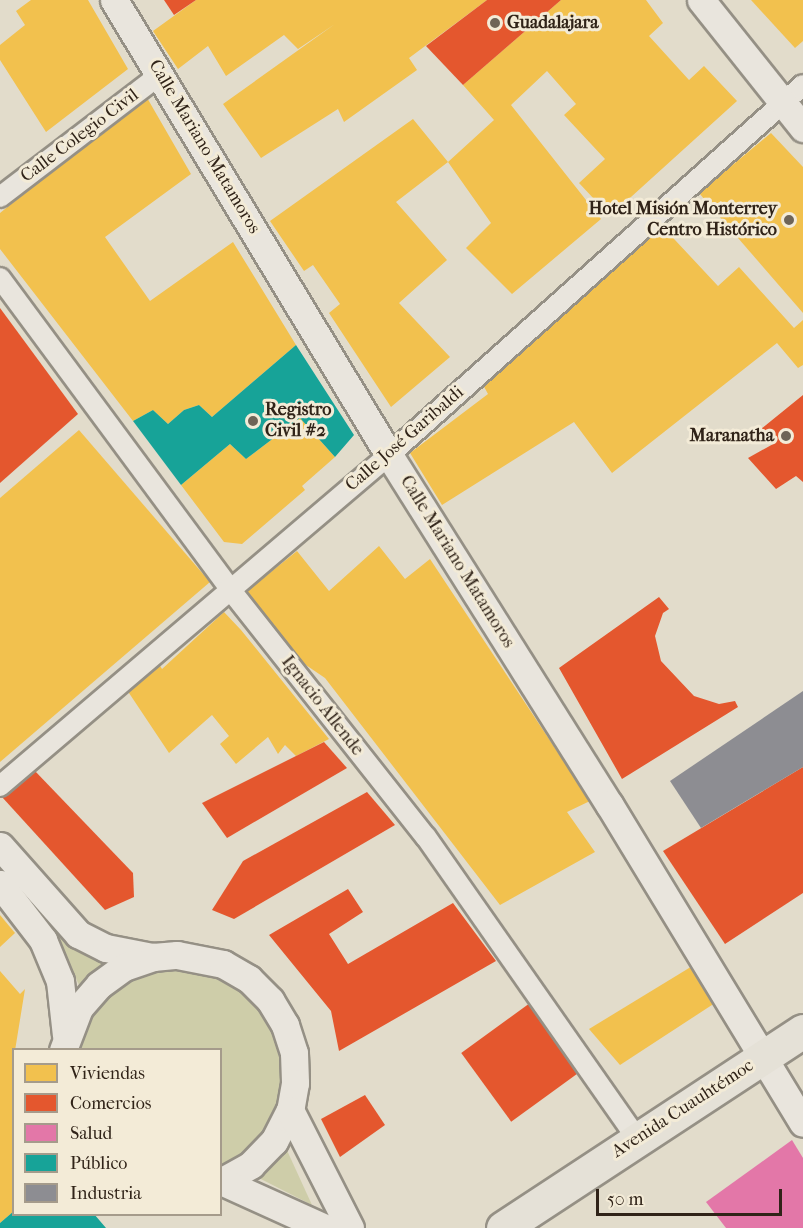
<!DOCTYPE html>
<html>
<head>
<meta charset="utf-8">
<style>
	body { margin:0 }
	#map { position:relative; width:803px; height:1228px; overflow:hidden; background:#e2dccb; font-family:"IM FELL French Canon",serif }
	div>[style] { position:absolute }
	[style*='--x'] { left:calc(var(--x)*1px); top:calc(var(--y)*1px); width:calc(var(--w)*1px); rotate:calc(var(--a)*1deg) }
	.green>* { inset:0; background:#cecda9 }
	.homes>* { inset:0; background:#f2c14e }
	.shops>* { inset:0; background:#e4572e; transform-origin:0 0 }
	.health>* { inset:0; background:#e377a8 }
	.public>* { inset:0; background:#17a398 }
	.industry>* { inset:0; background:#8d8d92 }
	.roads { filter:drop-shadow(2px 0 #959085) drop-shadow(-2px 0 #959085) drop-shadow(0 2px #959085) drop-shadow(0 -2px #959085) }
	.street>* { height:20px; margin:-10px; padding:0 10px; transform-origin:10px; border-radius:10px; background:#e9e5dd }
	.secondary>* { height:27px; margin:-13.5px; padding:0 13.5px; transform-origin:13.5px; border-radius:13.5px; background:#e9e5dd }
	.highway>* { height:33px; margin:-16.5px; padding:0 16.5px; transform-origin:16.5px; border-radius:16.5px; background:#e5e1d7 }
	.dots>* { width:16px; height:16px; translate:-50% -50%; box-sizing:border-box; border:3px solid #f3ebd7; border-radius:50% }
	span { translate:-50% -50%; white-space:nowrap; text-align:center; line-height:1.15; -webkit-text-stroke:6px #f3ebd7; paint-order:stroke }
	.poi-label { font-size:18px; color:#302318; font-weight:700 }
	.left { translate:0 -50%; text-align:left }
	.right { translate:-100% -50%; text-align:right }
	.street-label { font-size:18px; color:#302318 }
	.legend { position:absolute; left:12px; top:1048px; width:210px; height:168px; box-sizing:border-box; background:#f3ebd7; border:2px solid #a59b8b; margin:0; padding:8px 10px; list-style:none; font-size:18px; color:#302318 }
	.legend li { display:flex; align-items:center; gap:12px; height:30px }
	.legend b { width:30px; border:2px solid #a59b8b }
	.scale { position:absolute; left:596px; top:1189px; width:186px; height:27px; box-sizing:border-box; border:3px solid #302318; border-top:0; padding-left:8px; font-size:18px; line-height:21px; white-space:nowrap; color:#302318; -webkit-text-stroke:4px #f3ebd7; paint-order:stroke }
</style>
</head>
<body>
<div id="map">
	<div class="green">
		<div style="clip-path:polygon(56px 933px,115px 964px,82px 992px)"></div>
		<div style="clip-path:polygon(174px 967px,209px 970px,241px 984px,285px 1039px,286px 1113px,221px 1177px,220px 1050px,78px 1050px,89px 1020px,111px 994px,140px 976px)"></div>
		<div style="clip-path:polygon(285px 1146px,312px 1205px,253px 1175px)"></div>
	</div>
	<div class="homes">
		<div style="clip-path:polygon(31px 0,88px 0,128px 69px,46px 132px,0 60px,0 45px,25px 25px,16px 11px)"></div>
		<div style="clip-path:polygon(196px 0,487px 0,409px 58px,417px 70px,344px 122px,338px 109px,261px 158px,223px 104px,335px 24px,298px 49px,284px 35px,226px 76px,208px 46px,178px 69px,153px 31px)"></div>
		<div style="clip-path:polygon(561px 0,646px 0,663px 23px,649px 36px,689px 80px,704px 66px,737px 101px,610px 216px,579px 183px,605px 159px,564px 115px,576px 104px,547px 71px,511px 105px,601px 219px,512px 294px,466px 248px,491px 223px,448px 162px,494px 120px,463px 85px)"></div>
		<div style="clip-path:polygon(751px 0,803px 0,803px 41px,795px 48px)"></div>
		<div style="clip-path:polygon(146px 96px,191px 174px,105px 237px,150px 301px,233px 242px,296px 345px,212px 417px,199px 405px,184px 410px,168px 424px,153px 410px,133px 421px,0 249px,0 213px)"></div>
		<div style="clip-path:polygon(413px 119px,448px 162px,396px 202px,447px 260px,399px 303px,450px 357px,391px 407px,329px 313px,340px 304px,313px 265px,304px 271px,270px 221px)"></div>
		<div style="clip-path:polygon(771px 133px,803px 167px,803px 313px,699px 193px)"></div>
		<div style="clip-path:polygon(661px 225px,718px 286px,739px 267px,794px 328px,803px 320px,803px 365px,798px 368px,777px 343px,612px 473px,574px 422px,442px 505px,410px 453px,488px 394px,482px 383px)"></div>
		<div style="clip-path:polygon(300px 418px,335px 457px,302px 486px,305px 490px,242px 544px,224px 542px,181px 485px,230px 444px,246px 459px)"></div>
		<div style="clip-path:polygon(79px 430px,210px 582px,0 762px,0 498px)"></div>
		<div style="clip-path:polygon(379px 546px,405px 579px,430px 559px,590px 801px,567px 812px,595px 852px,500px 905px,325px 678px,300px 661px,247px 591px,297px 551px,329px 591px)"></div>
		<div style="clip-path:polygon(224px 612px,241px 630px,329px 739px,296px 756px,285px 745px,278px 754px,268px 737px,236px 764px,220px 744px,229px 736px,212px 715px,169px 753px,125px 687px,156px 659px,162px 669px)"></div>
		<div style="clip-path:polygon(0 915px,15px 933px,0 947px)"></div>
		<div style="clip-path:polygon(694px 965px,715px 1003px,620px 1065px,589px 1029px)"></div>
		<div style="clip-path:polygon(0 971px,20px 994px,25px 989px,12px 1069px,14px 1211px,0 1223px)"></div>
	</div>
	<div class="shops">
		<div style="clip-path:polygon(164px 0,196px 0,174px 15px)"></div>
		<div style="clip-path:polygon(487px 0,561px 0,463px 85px,426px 46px)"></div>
		<div style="clip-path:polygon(0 308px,78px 414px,0 483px)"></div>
		<div style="clip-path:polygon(803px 395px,803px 482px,796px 476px,776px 489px,748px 458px,775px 443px,761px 429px)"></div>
		<div style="clip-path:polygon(659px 597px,669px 609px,663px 613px,655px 636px,661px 661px,694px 696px,719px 704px,735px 701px,738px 707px,622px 779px,559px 668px)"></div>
		<div style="clip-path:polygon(324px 742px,347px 768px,227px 838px,202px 803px)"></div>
		<div style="clip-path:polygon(803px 767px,803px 893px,725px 944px,663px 851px)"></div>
		<div style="clip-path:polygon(34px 770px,133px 873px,134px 897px,105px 910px,2px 797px)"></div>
		<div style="clip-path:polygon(367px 792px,395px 825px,234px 919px,212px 910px,243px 861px)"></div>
		<div style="clip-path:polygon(348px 889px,363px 912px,329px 934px,348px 964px,453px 903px,496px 961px,339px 1051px,331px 1011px,269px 935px)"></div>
		<div style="left:530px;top:1003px;width:85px;height:85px;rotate:54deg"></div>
		<div style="clip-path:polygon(365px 1095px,385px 1125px,340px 1157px,321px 1119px)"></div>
	</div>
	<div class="health">
		<div style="clip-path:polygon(792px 1140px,803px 1158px,803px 1228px,726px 1228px,706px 1202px)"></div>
	</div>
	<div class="public">
		<div style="clip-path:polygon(296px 345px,354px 435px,335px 457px,300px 418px,246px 459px,230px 444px,181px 485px,133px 421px,153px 410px,168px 424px,184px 410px,199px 405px,212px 417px)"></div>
		<div style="clip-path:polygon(14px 1211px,14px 1214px,94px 1214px,106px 1228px,0 1228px,0 1223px)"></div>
	</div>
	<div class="industry">
		<div style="clip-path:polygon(803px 691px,803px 767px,701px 828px,670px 781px)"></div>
	</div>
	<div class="roads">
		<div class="street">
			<div style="--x:0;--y:197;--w:203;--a:-37.4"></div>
			<div style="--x:0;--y:278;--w:385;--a:53.5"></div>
			<div style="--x:229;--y:588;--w:318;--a:51.7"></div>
			<div style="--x:426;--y:837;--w:368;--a:55"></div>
			<div style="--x:0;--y:786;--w:511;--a:-40.39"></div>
			<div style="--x:389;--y:455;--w:555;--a:-41.79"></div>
		</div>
		<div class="secondary">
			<div style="--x:114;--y:0;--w:532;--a:58.85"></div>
			<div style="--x:389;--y:455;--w:413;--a:57.8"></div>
			<div style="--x:609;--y:804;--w:373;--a:58.7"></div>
			<div style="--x:701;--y:0;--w:164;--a:51.4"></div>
			<div style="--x:0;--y:846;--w:118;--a:48.4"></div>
			<div style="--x:78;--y:934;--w:31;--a:27"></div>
			<div style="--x:106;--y:948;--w:47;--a:11.1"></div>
			<div style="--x:0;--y:884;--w:71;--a:52.5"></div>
			<div style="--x:43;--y:940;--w:44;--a:67.5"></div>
			<div style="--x:60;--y:981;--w:54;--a:83.7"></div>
			<div style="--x:63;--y:1050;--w:45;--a:-69.1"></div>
			<div style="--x:79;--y:1008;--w:30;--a:-49"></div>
			<div style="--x:99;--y:985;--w:31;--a:-36"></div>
			<div style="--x:124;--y:967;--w:31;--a:-19"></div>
			<div style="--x:153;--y:957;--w:24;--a:-5"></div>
			<div style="--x:177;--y:955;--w:47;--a:11.1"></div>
			<div style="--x:223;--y:964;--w:30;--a:30"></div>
			<div style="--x:249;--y:979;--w:30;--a:45"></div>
			<div style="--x:270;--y:1000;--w:29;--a:59"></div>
			<div style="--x:285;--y:1025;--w:29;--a:72"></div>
			<div style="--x:294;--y:1053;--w:30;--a:88"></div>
			<div style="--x:295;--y:1083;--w:27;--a:100"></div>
			<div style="--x:290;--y:1110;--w:35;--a:117"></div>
			<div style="--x:274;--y:1141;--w:33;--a:134"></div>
			<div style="--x:251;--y:1165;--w:35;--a:151"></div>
			<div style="--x:290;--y:1110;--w:132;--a:63"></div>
			<div style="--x:223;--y:1182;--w:112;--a:24.3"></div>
		</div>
		<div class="highway">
			<div style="--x:503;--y:1228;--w:359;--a:-33.3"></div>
		</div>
	</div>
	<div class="dots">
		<div style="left:495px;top:23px;background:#6e6457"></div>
		<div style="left:789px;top:220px;background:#6e6457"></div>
		<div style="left:253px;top:421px;background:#6e6457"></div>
		<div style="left:786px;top:436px;background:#6e6457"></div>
	</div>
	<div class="poi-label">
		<span class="left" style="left:507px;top:23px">Guadalajara</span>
		<span class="right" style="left:777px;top:220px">Hotel Misión Monterrey<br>Centro Histórico</span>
		<span class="left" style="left:265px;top:421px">Registro<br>Civil #2</span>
		<span class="right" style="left:774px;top:436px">Maranatha</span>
	</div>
	<div class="street-label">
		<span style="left:80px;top:136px;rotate:-37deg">Calle Colegio Civil</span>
		<span style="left:204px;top:147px;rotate:59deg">Calle Mariano Matamoros</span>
		<span style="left:405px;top:439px;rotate:-41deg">Calle José Garibaldi</span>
		<span style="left:457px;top:562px;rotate:58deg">Calle Mariano Matamoros</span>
		<span style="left:322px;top:706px;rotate:52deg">Ignacio Allende</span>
		<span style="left:683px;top:1109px;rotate:-33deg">Avenida Cuauhtémoc</span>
	</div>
	<ul class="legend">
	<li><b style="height:16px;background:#f2c14e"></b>Viviendas</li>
	<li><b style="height:16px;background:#e4572e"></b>Comercios</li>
	<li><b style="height:16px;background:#e377a8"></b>Salud</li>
	<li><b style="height:16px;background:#17a398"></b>Público</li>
	<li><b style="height:16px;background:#8d8d92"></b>Industria</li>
	</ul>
	<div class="scale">50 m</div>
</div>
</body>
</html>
